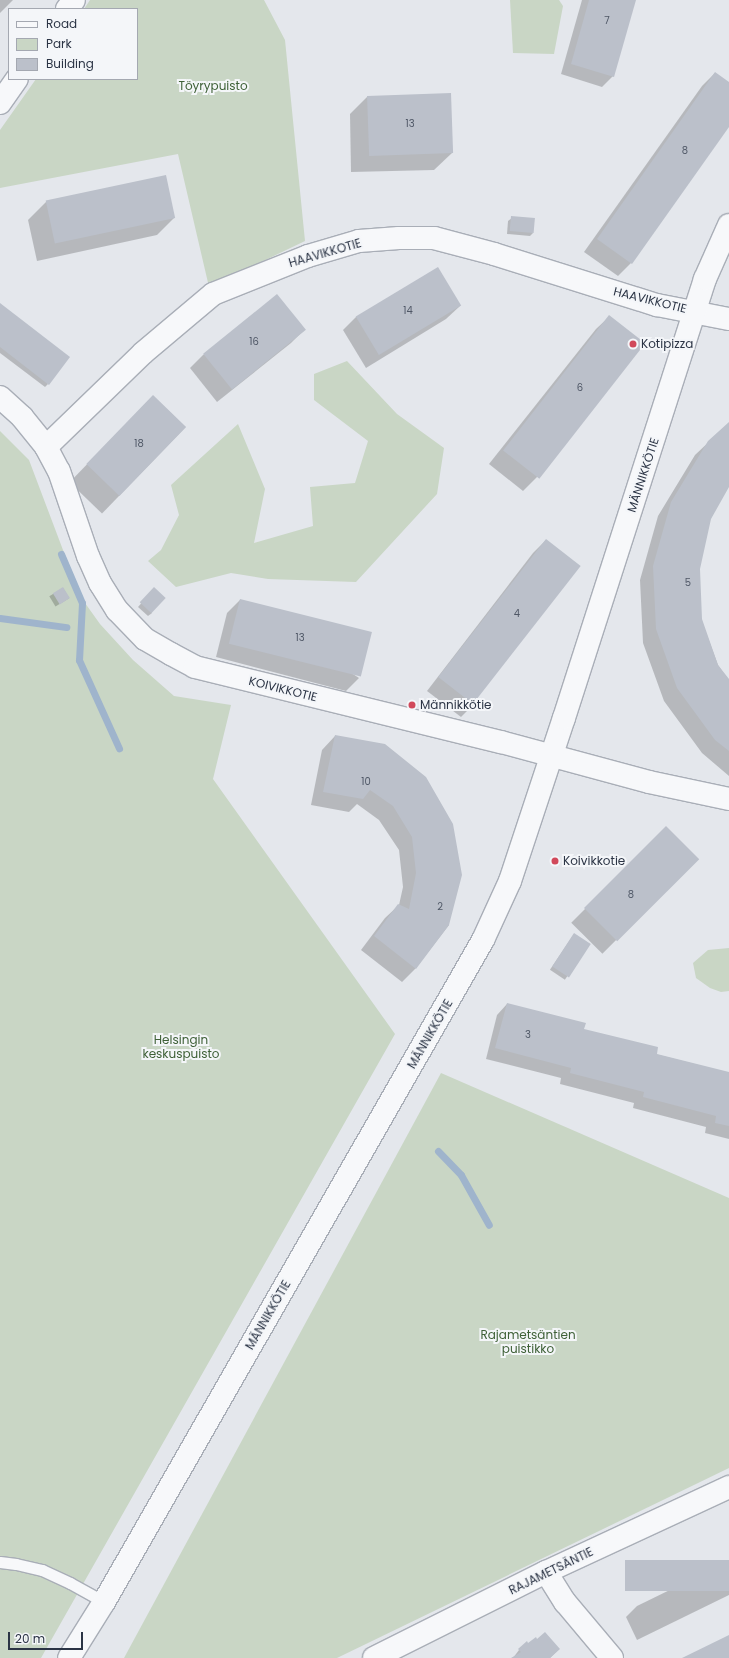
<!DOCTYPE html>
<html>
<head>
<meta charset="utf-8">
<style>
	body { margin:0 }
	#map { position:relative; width:729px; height:1658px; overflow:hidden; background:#e4e7ec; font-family:Poppins,sans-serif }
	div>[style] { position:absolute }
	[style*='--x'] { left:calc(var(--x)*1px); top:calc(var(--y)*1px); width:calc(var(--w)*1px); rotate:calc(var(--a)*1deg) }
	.green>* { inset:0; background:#c9d6c5 }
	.shadow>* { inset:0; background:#0003; transform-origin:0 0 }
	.stream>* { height:7px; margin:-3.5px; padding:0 3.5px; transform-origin:3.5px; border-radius:3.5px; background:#9fb4cc }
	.building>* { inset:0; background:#bbc0ca; transform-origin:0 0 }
	.roads { filter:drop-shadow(1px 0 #a9aeb7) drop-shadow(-1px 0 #a9aeb7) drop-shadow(0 1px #a9aeb7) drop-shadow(0 -1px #a9aeb7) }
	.service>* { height:11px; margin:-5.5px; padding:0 5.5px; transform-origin:5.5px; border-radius:5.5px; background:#f7f8fa }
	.minor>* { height:22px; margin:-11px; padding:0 11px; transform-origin:11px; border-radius:11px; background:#f7f8fa }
	.tertiary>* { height:22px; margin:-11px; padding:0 11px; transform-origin:11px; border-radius:11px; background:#f7f8fa }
	.dots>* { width:11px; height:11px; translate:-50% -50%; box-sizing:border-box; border:2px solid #f4f6f9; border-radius:50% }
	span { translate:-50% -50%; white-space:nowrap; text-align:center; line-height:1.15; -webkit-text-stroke:4px #f4f6f9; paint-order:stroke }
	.number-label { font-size:10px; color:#4f5766 }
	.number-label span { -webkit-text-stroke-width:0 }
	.park-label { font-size:12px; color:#3f6138 }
	.street-label { font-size:12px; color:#2b3445 }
	.poi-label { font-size:12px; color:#2b3445 }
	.left { translate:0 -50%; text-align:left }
	.legend { position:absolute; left:8px; top:8px; width:130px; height:72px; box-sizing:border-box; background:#f4f6f9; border:1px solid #a4a8b1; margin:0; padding:5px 7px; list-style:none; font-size:12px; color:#2b3445 }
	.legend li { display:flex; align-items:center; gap:8px; height:20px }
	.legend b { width:20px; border:1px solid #a4a8b1 }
	.scale { position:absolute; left:8px; top:1632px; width:75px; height:18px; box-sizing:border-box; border:2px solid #2b3445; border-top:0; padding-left:5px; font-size:12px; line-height:14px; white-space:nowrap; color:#2b3445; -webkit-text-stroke:3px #f4f6f9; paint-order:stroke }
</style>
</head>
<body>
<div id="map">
	<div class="green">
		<div style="clip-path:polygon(90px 0,264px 0,285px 40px,305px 241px,209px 287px,178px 154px,0 188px,0 130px,36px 79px,137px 79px,137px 9px,84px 9px)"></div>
		<div style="clip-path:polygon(510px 0,559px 0,563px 6px,554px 54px,513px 53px)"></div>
		<div style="clip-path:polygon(347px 361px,397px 414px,444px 448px,437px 494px,356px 582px,268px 579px,231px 573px,176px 587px,148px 561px,161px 550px,179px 515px,171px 485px,238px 424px,265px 489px,254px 543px,313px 526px,310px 487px,355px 483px,368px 441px,314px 400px,314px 374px)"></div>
		<div style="clip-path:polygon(0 431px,29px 460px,63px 550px,85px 603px,100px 624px,133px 660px,174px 696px,231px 705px,213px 779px,395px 1034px,41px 1658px,0 1658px)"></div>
		<div style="clip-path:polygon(729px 948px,729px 991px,721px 992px,710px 988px,696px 978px,693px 963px,708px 950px)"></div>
		<div style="clip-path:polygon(441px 1073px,729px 1198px,729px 1468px,337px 1658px,124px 1658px)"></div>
	</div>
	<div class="shadow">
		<div style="clip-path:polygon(0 0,13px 0,0 13px)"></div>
		<div style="clip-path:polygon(582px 0,635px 0,613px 76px,602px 87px,561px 74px)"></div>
		<div style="clip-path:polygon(715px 73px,729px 83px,729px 125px,631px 263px,618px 276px,584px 252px,702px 86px)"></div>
		<div style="clip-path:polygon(368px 96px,452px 153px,434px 170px,351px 172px,350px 114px)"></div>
		<div style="clip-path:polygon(165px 176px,174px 218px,157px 235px,37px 261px,28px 220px,46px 202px)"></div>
		<div style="clip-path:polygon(512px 218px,533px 233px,530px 236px,507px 234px,508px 221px)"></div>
		<div style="clip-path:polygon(277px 296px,304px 330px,291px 343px,217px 402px,190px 368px,203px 355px)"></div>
		<div style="clip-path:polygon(0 304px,48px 384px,45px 387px,0 353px)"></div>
		<div style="clip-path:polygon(460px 306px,446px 319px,366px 368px,343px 330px,356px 317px)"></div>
		<div style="clip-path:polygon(610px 316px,537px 477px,523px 491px,489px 464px,596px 329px)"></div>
		<div style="left:153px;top:396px;width:45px;height:120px;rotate:44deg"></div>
		<div style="clip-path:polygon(729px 423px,729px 485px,710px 519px,699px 569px,701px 619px,718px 665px,729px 681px,729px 776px,702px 753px,664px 701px,643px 643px,640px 580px,658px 516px,695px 455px)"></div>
		<div style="clip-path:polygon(546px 540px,474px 704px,461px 717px,427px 691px,533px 553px)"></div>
		<div style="left:63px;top:588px;width:12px;height:16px;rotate:59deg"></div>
		<div style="clip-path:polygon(151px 592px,152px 613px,148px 616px,138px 607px)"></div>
		<div style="clip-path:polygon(240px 600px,359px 678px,346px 691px,216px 657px,227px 613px)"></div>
		<div style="clip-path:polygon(335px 736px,385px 745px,449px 925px,415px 969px,402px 982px,361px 950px,385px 918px,399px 905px,403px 887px,399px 850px,379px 820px,357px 804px,349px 812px,311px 805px,322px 750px)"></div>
		<div style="left:666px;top:828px;width:44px;height:134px;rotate:45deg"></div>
		<div style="left:574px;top:934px;width:18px;height:43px;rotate:34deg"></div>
		<div style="clip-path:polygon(507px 1004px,655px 1054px,729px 1073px,729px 1139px,705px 1133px,706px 1127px,633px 1108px,634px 1103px,560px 1084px,561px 1078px,486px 1059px,497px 1015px)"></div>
		<div style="clip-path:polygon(729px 1561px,729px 1595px,637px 1640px,626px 1617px,637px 1606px)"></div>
		<div style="clip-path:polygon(537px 1640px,559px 1649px,550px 1658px,513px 1658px,519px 1650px)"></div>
	</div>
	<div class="stream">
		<div style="--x:61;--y:554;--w:53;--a:66.8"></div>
		<div style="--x:82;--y:603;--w:57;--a:93"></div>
		<div style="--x:79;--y:660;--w:97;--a:65.6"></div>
		<div style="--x:0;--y:618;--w:67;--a:7.8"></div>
		<div style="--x:438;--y:1151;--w:33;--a:46"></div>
		<div style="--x:461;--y:1175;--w:57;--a:60.8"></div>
	</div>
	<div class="building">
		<div style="clip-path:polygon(589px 0,636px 0,614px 77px,571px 64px)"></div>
		<div style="clip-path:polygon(715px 72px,729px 82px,729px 127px,632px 264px,597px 239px)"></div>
		<div style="left:451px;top:93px;width:60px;height:84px;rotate:88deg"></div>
		<div style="left:166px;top:175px;width:44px;height:123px;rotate:78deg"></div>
		<div style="left:511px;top:216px;width:24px;height:15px;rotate:5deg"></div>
		<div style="left:438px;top:267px;width:45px;height:96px;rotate:59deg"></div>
		<div style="left:277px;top:294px;width:46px;height:95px;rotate:51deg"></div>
		<div style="clip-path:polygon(0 303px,70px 357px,49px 385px,0 347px)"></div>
		<div style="left:609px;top:315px;width:46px;height:172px;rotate:38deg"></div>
		<div style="left:153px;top:395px;width:46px;height:96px;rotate:44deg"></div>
		<div style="clip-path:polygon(729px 422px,729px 487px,711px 519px,700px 569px,702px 619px,718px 665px,729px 679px,729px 751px,715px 740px,677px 688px,656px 629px,653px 566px,671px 502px,708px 441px)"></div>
		<div style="left:546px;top:539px;width:44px;height:175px;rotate:38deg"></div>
		<div style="left:63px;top:587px;width:13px;height:12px;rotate:58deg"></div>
		<div style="left:154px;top:587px;width:16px;height:21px;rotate:43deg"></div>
		<div style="left:240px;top:599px;width:136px;height:46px;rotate:14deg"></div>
		<div style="clip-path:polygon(335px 735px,385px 744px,426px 777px,453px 824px,462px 875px,449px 925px,416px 969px,374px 936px,398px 904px,409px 909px,416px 873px,412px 837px,393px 806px,370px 790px,363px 799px,323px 792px)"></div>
		<div style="left:666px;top:826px;width:47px;height:116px;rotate:45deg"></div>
		<div style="left:574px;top:933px;width:20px;height:40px;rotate:33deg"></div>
		<div style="clip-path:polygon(507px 1003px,586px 1023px,584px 1029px,658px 1047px,657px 1054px,729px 1072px,729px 1126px,715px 1123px,716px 1116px,643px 1097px,644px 1092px,570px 1073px,571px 1068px,495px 1048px)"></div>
		<div style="left:729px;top:1560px;width:31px;height:104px;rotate:90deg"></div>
		<div style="clip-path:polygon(545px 1632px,560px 1649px,550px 1658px,511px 1658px,521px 1652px,518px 1649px,527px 1641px,528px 1643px,536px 1637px,537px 1639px)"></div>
		<div style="clip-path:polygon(729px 1635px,729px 1658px,682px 1658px)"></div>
	</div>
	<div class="roads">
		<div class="service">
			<div style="--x:0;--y:1562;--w:16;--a:7"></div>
			<div style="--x:16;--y:1564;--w:27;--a:13"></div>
			<div style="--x:42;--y:1570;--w:31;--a:25"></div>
			<div style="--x:70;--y:1583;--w:39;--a:29"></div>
		</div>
		<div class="minor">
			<div style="--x:67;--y:9;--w:11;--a:-52"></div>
			<div style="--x:0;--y:103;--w:29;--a:-55"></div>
			<div style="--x:0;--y:397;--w:30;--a:42"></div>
			<div style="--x:22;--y:417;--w:38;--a:51"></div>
			<div style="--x:46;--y:447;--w:27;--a:62"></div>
			<div style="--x:59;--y:471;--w:90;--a:71.2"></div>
			<div style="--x:88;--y:556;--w:30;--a:66"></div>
			<div style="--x:100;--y:583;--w:32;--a:58"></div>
			<div style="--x:117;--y:610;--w:40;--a:46"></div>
			<div style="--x:145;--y:639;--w:30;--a:30"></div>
			<div style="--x:171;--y:654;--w:27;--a:28"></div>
			<div style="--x:195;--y:667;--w:315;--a:13.8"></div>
			<div style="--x:501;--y:742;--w:153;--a:15.1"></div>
			<div style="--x:649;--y:782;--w:82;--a:12"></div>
			<div style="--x:46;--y:447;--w:135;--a:-44.1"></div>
			<div style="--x:143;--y:353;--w:92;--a:-40.1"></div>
			<div style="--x:213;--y:294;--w:102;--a:-21.8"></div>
			<div style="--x:308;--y:256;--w:53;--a:-16.4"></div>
			<div style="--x:359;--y:241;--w:40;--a:-4.3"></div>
			<div style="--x:399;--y:238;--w:35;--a:0"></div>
			<div style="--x:434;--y:238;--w:62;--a:14.9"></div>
			<div style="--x:494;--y:254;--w:171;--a:17.4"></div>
			<div style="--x:657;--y:305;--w:73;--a:11"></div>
			<div style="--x:546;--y:1572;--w:36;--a:58"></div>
			<div style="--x:565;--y:1602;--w:73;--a:50"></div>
		</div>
		<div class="tertiary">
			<div style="--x:69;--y:1658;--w:66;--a:-58"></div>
			<div style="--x:104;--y:1602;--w:763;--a:-60.21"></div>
			<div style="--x:483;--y:940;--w:65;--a:-65.4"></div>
			<div style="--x:510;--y:881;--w:172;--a:-71.7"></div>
			<div style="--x:564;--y:718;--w:461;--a:-72.2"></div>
			<div style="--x:705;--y:279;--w:59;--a:-66"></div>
			<div style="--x:374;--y:1658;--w:192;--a:-26.6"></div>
			<div style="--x:546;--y:1572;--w:202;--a:-24.9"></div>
		</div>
	</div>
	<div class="dots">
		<div style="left:633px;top:344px;background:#d1495b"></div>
		<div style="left:412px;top:705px;background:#d1495b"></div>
		<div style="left:555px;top:861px;background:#d1495b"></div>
	</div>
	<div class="number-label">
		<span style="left:607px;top:21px">7</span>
		<span style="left:410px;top:124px">13</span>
		<span style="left:685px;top:151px">8</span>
		<span style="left:408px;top:311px">14</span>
		<span style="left:254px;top:342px">16</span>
		<span style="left:580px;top:388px">6</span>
		<span style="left:139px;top:444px">18</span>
		<span style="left:688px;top:583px">5</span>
		<span style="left:517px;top:614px">4</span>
		<span style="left:300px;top:638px">13</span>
		<span style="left:366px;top:782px">10</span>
		<span style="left:631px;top:895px">8</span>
		<span style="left:440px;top:907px">2</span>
		<span style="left:528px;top:1035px">3</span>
	</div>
	<div class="park-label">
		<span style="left:213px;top:86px">Töyrypuisto</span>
		<span style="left:181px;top:1047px">Helsingin<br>keskuspuisto</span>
		<span style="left:528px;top:1342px">Rajametsäntien<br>puistikko</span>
	</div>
	<div class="street-label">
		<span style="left:325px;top:253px;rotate:-16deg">HAAVIKKOTIE</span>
		<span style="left:650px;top:300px;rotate:14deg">HAAVIKKOTIE</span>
		<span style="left:643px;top:475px;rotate:-72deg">MÄNNIKKÖTIE</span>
		<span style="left:283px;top:689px;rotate:14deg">KOIVIKKOTIE</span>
		<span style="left:430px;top:1034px;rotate:-60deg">MÄNNIKKÖTIE</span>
		<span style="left:268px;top:1315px;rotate:-60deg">MÄNNIKKÖTIE</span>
		<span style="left:551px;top:1571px;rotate:-26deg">RAJAMETSÄNTIE</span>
	</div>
	<div class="poi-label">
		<span class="left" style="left:641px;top:344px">Kotipizza</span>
		<span class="left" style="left:420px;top:705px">Männikkötie</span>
		<span class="left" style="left:563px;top:861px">Koivikkotie</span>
	</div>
	<ul class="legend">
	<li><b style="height:5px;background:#f7f8fa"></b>Road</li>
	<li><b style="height:11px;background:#c9d6c5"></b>Park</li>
	<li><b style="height:11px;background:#bbc0ca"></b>Building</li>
	</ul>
	<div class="scale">20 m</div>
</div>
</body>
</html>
